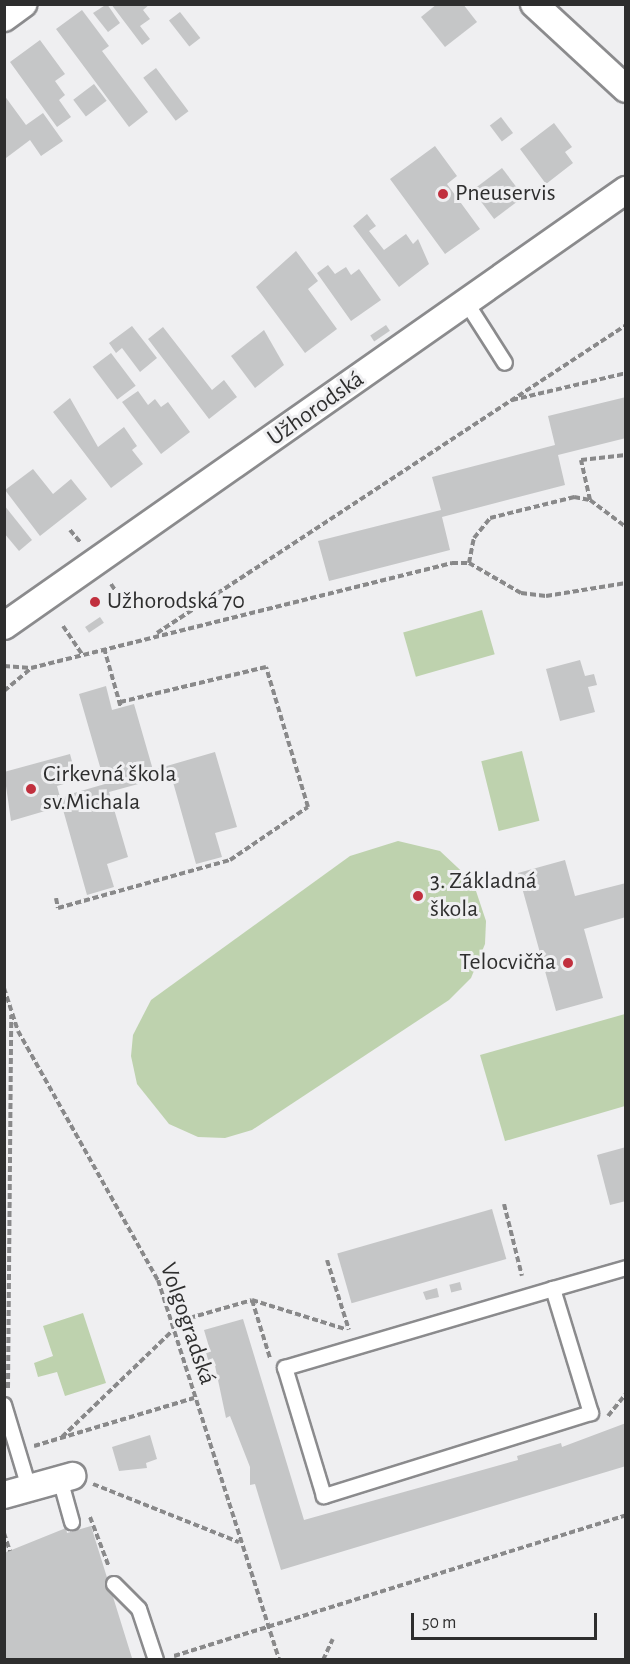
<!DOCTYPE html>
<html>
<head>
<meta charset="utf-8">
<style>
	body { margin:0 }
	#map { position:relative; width:630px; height:1664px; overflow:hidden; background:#efeff1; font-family:"Alegreya Sans",sans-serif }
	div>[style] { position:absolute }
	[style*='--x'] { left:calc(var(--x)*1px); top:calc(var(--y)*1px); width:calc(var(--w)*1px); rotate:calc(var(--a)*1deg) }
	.green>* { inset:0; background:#bed2ae; transform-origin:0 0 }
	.building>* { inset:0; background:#c5c6c7; transform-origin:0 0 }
	.path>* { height:4px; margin-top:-2px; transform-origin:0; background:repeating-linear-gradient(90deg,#89898a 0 6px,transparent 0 9px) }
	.roads { filter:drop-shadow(2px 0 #8b8b8d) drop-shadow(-2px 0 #8b8b8d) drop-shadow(0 2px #8b8b8d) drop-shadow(0 -2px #8b8b8d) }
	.service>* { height:14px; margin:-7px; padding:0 7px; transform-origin:7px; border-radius:7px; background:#fff }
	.minor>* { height:26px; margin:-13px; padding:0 13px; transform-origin:13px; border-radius:13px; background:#fff }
	.dots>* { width:16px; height:16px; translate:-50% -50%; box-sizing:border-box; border:3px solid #efeff1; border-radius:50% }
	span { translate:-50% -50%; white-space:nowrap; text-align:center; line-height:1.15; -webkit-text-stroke:6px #efeff1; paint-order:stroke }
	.poi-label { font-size:24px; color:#2e2e2e }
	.left { translate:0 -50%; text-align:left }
	.right { translate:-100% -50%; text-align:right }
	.street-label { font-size:24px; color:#2e2e2e }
	.frame { position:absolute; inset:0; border:6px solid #2e2e2e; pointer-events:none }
	.scale { position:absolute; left:411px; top:1613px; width:186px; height:27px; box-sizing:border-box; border:3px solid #2e2e2e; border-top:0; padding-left:8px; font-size:18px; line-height:21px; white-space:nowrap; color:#2e2e2e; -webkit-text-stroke:4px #efeff1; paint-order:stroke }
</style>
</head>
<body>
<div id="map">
	<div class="green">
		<div style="left:482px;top:610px;width:46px;height:82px;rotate:74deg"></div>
		<div style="left:522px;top:751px;width:72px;height:42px;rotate:76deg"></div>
		<div style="clip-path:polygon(398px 841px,440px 851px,473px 882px,486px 921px,485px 944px,471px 978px,449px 1000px,252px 1130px,225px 1138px,198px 1137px,169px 1124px,137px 1084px,131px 1056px,133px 1035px,151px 1000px,350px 856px)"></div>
		<div style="clip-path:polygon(625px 1014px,625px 1106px,505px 1141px,480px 1055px)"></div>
		<div style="clip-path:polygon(83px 1313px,106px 1383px,65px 1396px,57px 1372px,38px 1377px,34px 1363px,53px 1356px,43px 1326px)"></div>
	</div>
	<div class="building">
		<div style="clip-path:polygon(107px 4px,120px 23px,108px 32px,93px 13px)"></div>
		<div style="clip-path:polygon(111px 4px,150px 4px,143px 10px,150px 19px,140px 26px,150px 39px,142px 45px)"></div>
		<div style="clip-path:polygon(437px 4px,463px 4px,477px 22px,445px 47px,421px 17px)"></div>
		<div style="clip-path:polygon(82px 10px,109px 46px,102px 51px,148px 112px,129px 127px,56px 29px)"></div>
		<div style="left:180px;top:12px;width:33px;height:14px;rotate:52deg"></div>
		<div style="clip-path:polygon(40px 40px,65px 74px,55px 81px,65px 95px,59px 100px,71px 117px,57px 127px,10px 62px)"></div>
		<div style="left:156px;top:68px;width:54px;height:16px;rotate:53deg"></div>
		<div style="left:94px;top:84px;width:21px;height:26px;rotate:53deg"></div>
		<div style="clip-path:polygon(4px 95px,26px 125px,43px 113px,63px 141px,41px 156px,30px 140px,6px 158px)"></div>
		<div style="left:501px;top:117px;width:20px;height:14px;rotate:53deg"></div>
		<div style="clip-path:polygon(554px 123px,572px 147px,565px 152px,573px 163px,546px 184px,520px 149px)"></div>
		<div style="clip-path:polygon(435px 146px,457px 176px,447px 184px,480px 229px,445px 254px,390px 179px)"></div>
		<div style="left:502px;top:168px;width:36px;height:37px;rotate:53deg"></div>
		<div style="clip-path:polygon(367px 214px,376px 226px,369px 231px,384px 250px,406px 234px,413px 244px,418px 239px,429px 264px,399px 287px,353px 226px)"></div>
		<div style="clip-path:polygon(296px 251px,318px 281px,308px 289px,337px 329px,305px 353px,256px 287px)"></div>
		<div style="clip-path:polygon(328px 265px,335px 274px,346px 267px,351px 275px,359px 269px,381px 300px,351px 321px,317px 273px)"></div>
		<div style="left:386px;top:325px;width:7px;height:19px;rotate:56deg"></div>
		<div style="clip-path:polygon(132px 326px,157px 358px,140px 372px,122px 348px,116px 353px,109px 343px)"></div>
		<div style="clip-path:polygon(163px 327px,212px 390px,224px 380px,237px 397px,209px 419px,148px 339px)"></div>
		<div style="clip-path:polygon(264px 330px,284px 365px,255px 388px,231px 356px)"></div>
		<div style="left:111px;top:353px;width:41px;height:23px;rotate:53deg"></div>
		<div style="clip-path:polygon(138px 391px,148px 405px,155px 399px,161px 407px,168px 402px,190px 432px,161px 454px,122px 402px)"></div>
		<div style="clip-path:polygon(626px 397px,626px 438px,558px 455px,565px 485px,442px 517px,450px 550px,329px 581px,318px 541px,441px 510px,432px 477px,555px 445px,548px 416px)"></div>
		<div style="clip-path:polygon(70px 398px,98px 447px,124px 427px,137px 446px,132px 450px,143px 464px,111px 488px,53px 412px)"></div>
		<div style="clip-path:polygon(33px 469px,53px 494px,71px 479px,87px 499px,40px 536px,5px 490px)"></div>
		<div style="clip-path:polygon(4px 505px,32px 540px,19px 551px,4px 533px)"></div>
		<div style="left:100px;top:617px;width:7px;height:18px;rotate:56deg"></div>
		<div style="clip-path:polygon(580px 660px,585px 676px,594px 674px,597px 685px,588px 687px,595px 712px,560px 721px,546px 669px)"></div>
		<div style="clip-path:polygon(106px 686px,112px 710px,134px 704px,153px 770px,215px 752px,237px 827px,215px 833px,222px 857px,196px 864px,171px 775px,109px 792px,128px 857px,107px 864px,114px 887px,87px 895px,62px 806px,11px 821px,4px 772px,70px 754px,77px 780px,57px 786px,60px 797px,105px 784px,79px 694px)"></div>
		<div style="clip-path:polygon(565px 860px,575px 896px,626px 883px,626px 917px,584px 929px,603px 998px,556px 1011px,518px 873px)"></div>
		<div style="clip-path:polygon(626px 1147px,626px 1201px,610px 1205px,597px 1155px)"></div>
		<div style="left:492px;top:1209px;width:52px;height:161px;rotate:74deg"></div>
		<div style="left:460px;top:1282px;width:8px;height:11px;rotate:76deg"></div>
		<div style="clip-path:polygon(437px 1288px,439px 1297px,426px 1300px,423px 1292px)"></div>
		<div style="clip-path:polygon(243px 1319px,304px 1520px,518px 1460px,517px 1456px,561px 1443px,562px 1447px,626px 1423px,626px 1466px,281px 1570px,255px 1484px,250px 1485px,250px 1467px,230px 1416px,226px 1418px,214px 1361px,209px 1363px,205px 1349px,209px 1347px,204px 1330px)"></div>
		<div style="clip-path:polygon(150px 1435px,157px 1459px,146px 1463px,147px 1468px,119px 1471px,112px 1447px)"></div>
		<div style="clip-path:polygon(91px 1526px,132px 1658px,4px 1659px,4px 1553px,66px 1528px,67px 1533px)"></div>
	</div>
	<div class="path">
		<div style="--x:512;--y:400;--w:117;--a:-13.3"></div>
		<div style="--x:590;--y:500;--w:41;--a:-102.7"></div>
		<div style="--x:581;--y:460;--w:45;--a:-6.3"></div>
		<div style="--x:70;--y:530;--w:17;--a:50"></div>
		<div style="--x:469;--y:563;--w:25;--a:-79"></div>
		<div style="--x:474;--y:538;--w:26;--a:-51"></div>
		<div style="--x:490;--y:518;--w:87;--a:-14"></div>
		<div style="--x:574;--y:497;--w:16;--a:11"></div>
		<div style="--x:590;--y:500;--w:45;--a:36.9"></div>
		<div style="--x:111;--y:584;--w:7;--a:56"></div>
		<div style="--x:63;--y:626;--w:34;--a:56"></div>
		<div style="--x:157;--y:633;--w:561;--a:-33.29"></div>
		<div style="--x:104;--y:648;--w:62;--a:74.2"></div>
		<div style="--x:4;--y:666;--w:27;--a:4"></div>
		<div style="--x:31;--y:668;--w:434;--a:-14"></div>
		<div style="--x:452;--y:563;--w:17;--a:0"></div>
		<div style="--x:469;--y:563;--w:60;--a:30"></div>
		<div style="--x:521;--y:593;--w:25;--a:7"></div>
		<div style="--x:546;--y:596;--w:81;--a:-9.2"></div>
		<div style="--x:4;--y:691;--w:35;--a:-40"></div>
		<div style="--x:56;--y:898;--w:10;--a:79"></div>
		<div style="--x:58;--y:908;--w:179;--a:-15.6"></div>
		<div style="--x:230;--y:860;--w:94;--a:-34.2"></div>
		<div style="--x:308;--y:807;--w:146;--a:-106.7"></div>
		<div style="--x:266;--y:667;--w:150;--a:166.5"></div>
		<div style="--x:4;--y:988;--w:45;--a:72"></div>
		<div style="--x:18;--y:1031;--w:286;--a:60.7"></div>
		<div style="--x:158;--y:1280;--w:399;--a:72.3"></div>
		<div style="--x:504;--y:1204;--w:74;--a:76"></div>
		<div style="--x:327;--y:1260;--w:73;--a:72.6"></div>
		<div style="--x:252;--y:1300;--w:97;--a:17.3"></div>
		<div style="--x:172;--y:1323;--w:83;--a:-16"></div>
		<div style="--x:252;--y:1300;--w:61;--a:72.8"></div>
		<div style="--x:8;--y:1388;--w:373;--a:-89.5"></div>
		<div style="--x:608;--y:1416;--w:28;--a:-51"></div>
		<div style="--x:62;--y:1437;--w:153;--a:-43.9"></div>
		<div style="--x:34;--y:1446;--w:167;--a:-16.7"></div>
		<div style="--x:93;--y:1484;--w:157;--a:21.7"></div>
		<div style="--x:90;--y:1517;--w:53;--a:69.2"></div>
		<div style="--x:4;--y:1533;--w:19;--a:72"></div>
		<div style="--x:174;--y:1656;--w:473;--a:-17.3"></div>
		<div style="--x:323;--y:1660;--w:23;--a:-65"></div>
	</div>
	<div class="roads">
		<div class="service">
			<div style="--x:466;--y:302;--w:72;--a:57.4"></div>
			<div style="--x:553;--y:1289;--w:130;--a:73"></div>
			<div style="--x:591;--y:1413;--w:280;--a:162.7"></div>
			<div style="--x:324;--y:1496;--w:134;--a:-106.9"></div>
			<div style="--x:285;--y:1368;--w:279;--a:-16.4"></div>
			<div style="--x:553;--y:1289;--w:76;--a:-16"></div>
			<div style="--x:4;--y:1405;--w:87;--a:73.2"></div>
			<div style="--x:60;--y:1479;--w:45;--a:74.4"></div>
			<div style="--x:114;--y:1584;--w:35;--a:45"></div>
			<div style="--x:139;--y:1609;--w:54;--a:71.6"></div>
		</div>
		<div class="minor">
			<div style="--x:534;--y:4;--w:125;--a:42.7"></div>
			<div style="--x:4;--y:18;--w:24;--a:-36"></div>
			<div style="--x:4;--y:626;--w:760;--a:-35.03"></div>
			<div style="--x:4;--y:1495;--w:71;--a:-15.6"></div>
		</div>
	</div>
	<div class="dots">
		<div style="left:443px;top:194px;background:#c1303e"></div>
		<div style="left:95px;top:602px;background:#c1303e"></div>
		<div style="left:31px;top:789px;background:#c1303e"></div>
		<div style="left:418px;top:896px;background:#c1303e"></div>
		<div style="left:568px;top:963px;background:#c1303e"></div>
	</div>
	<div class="poi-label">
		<span class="left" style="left:455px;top:194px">Pneuservis</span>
		<span class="left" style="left:107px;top:602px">Užhorodská 70</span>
		<span class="left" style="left:43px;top:789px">Cirkevná škola<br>sv.Michala</span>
		<span class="left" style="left:430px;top:896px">3. Základná<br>škola</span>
		<span class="right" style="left:556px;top:963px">Telocvičňa</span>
	</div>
	<div class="street-label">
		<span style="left:316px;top:409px;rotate:-35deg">Užhorodská</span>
		<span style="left:187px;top:1324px;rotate:71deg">Volgogradská</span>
	</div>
	<div class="frame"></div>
	<div class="scale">50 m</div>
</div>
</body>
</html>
